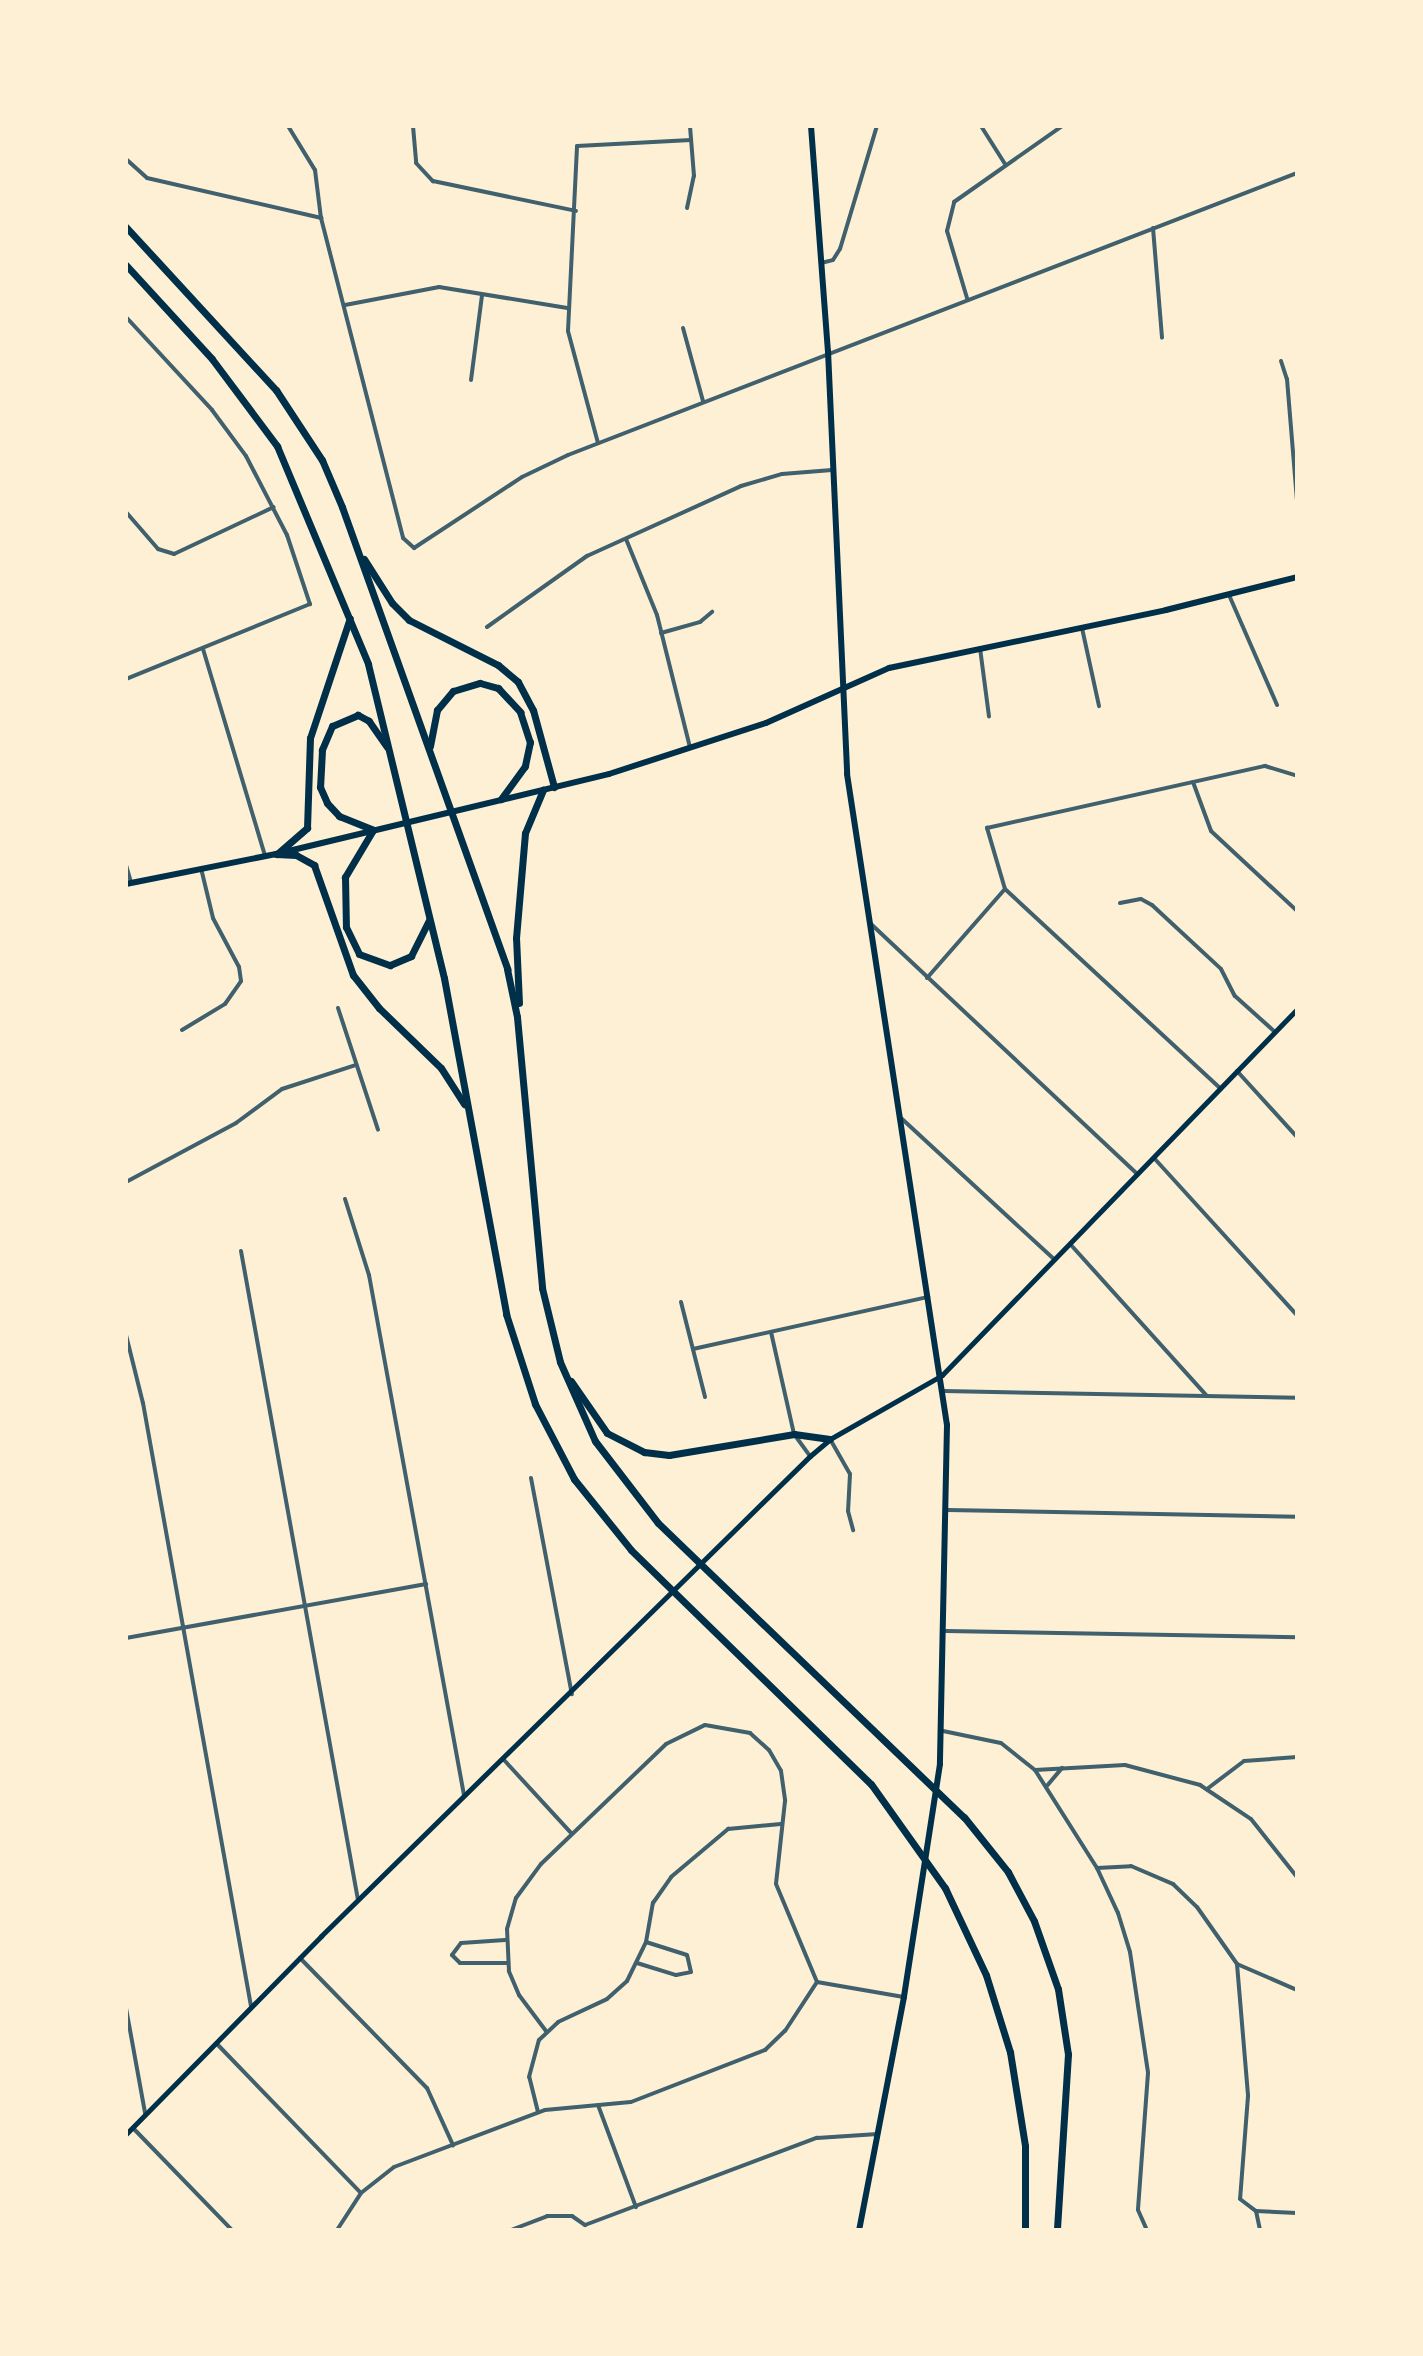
<!DOCTYPE html>
<html>
<head>
<meta charset="utf-8">
<style>
	body { margin:0 }
	#map { position:relative; width:1423px; height:2356px; overflow:hidden; background:#fdf0d5; font-family:Commissioner,sans-serif }
	div>[style] { position:absolute }
	[style*='--x'] { left:calc(var(--x)*1px); top:calc(var(--y)*1px); width:calc(var(--w)*1px); rotate:calc(var(--a)*1deg) }
	.minor>* { height:4px; margin:-2px; padding:0 2px; transform-origin:2px; border-radius:2px; background:#3f606c }
	.secondary>* { height:5px; margin:-2.5px; padding:0 2.5px; transform-origin:2.5px; border-radius:2.5px; background:#003049 }
	.primary>* { height:6px; margin:-3px; padding:0 3px; transform-origin:3px; border-radius:3px; background:#003049 }
	.motorway>* { height:7px; margin:-3.5px; padding:0 3.5px; transform-origin:3.5px; border-radius:3.5px; background:#003049 }
	span { translate:-50% -50%; white-space:nowrap; text-align:center; line-height:1.15; -webkit-text-stroke:6px #fdf0d5; paint-order:stroke }
	.frame { position:absolute; inset:0; border:128px solid #fdf0d5; pointer-events:none }
</style>
</head>
<body>
<div id="map">
	<div class="minor">
		<div style="--x:288;--y:126;--w:52;--a:58.5"></div>
		<div style="--x:315;--y:170;--w:48;--a:82.9"></div>
		<div style="--x:413;--y:126;--w:37;--a:85"></div>
		<div style="--x:416;--y:163;--w:25;--a:47"></div>
		<div style="--x:433;--y:181;--w:146;--a:11.8"></div>
		<div style="--x:981;--y:126;--w:45;--a:57.7"></div>
		<div style="--x:126;--y:159;--w:28;--a:42"></div>
		<div style="--x:147;--y:178;--w:179;--a:12.9"></div>
		<div style="--x:321;--y:218;--w:330;--a:75.6"></div>
		<div style="--x:403;--y:538;--w:15;--a:42"></div>
		<div style="--x:414;--y:548;--w:129;--a:-33.3"></div>
		<div style="--x:522;--y:477;--w:51;--a:-25.6"></div>
		<div style="--x:568;--y:455;--w:782;--a:-21.15"></div>
		<div style="--x:687;--y:208;--w:33;--a:-78"></div>
		<div style="--x:694;--y:176;--w:50;--a:-94.6"></div>
		<div style="--x:1153;--y:228;--w:110;--a:85.3"></div>
		<div style="--x:821;--y:263;--w:12;--a:-14"></div>
		<div style="--x:833;--y:260;--w:13;--a:-58"></div>
		<div style="--x:840;--y:249;--w:128;--a:-73.3"></div>
		<div style="--x:967;--y:298;--w:70;--a:-106.6"></div>
		<div style="--x:947;--y:231;--w:30;--a:-76"></div>
		<div style="--x:954;--y:202;--w:132;--a:-35.1"></div>
		<div style="--x:345;--y:305;--w:96;--a:-10.8"></div>
		<div style="--x:439;--y:287;--w:130;--a:9.3"></div>
		<div style="--x:126;--y:317;--w:127;--a:47.2"></div>
		<div style="--x:212;--y:410;--w:57;--a:53.5"></div>
		<div style="--x:246;--y:456;--w:89;--a:62.6"></div>
		<div style="--x:287;--y:535;--w:73;--a:71.6"></div>
		<div style="--x:310;--y:604;--w:199;--a:157.8"></div>
		<div style="--x:683;--y:328;--w:76;--a:74.7"></div>
		<div style="--x:1281;--y:361;--w:19;--a:72"></div>
		<div style="--x:1287;--y:379;--w:121;--a:85.3"></div>
		<div style="--x:471;--y:380;--w:86;--a:-82.6"></div>
		<div style="--x:598;--y:443;--w:116;--a:-105"></div>
		<div style="--x:568;--y:331;--w:185;--a:-87.2"></div>
		<div style="--x:577;--y:146;--w:114;--a:-3"></div>
		<div style="--x:126;--y:512;--w:49;--a:49.1"></div>
		<div style="--x:158;--y:549;--w:17;--a:17"></div>
		<div style="--x:174;--y:554;--w:110;--a:-25.2"></div>
		<div style="--x:626;--y:539;--w:82;--a:67.8"></div>
		<div style="--x:657;--y:615;--w:136;--a:76"></div>
		<div style="--x:1229;--y:595;--w:120;--a:66.4"></div>
		<div style="--x:487;--y:627;--w:123;--a:-35.4"></div>
		<div style="--x:587;--y:556;--w:169;--a:-24.4"></div>
		<div style="--x:741;--y:486;--w:43;--a:-16.3"></div>
		<div style="--x:782;--y:474;--w:50;--a:-4.6"></div>
		<div style="--x:1082;--y:628;--w:80;--a:77.7"></div>
		<div style="--x:661;--y:633;--w:41;--a:-15.8"></div>
		<div style="--x:700;--y:622;--w:16;--a:-40"></div>
		<div style="--x:980;--y:648;--w:69;--a:82.5"></div>
		<div style="--x:203;--y:649;--w:216;--a:73.3"></div>
		<div style="--x:1193;--y:782;--w:52;--a:69.8"></div>
		<div style="--x:1211;--y:831;--w:117;--a:42.9"></div>
		<div style="--x:126;--y:865;--w:18;--a:74"></div>
		<div style="--x:1120;--y:903;--w:21;--a:-11"></div>
		<div style="--x:1141;--y:899;--w:13;--a:29"></div>
		<div style="--x:1152;--y:905;--w:94;--a:42.8"></div>
		<div style="--x:1221;--y:969;--w:30;--a:63"></div>
		<div style="--x:1235;--y:996;--w:54;--a:42"></div>
		<div style="--x:871;--y:924;--w:366;--a:43.2"></div>
		<div style="--x:927;--y:978;--w:117;--a:-48.8"></div>
		<div style="--x:338;--y:1008;--w:128;--a:71.8"></div>
		<div style="--x:182;--y:1030;--w:50;--a:-31.2"></div>
		<div style="--x:225;--y:1004;--w:28;--a:-55"></div>
		<div style="--x:241;--y:981;--w:14;--a:-98"></div>
		<div style="--x:239;--y:967;--w:55;--a:-118"></div>
		<div style="--x:213;--y:918;--w:51;--a:-103.5"></div>
		<div style="--x:1237;--y:1071;--w:89;--a:47.7"></div>
		<div style="--x:1221;--y:1089;--w:294;--a:-137.2"></div>
		<div style="--x:1005;--y:889;--w:64;--a:-106.4"></div>
		<div style="--x:987;--y:828;--w:285;--a:-12.6"></div>
		<div style="--x:1265;--y:766;--w:34;--a:17"></div>
		<div style="--x:901;--y:1118;--w:208;--a:42.7"></div>
		<div style="--x:1154;--y:1158;--w:212;--a:47.7"></div>
		<div style="--x:126;--y:1182;--w:125;--a:-28.2"></div>
		<div style="--x:236;--y:1123;--w:57;--a:-36.5"></div>
		<div style="--x:282;--y:1089;--w:78;--a:-18"></div>
		<div style="--x:345;--y:1199;--w:80;--a:72.5"></div>
		<div style="--x:369;--y:1275;--w:529;--a:79.65"></div>
		<div style="--x:1071;--y:1245;--w:203;--a:48"></div>
		<div style="--x:241;--y:1251;--w:659;--a:79.78"></div>
		<div style="--x:681;--y:1302;--w:98;--a:75.8"></div>
		<div style="--x:771;--y:1332;--w:105;--a:77.3"></div>
		<div style="--x:794;--y:1434;--w:27;--a:54"></div>
		<div style="--x:126;--y:1335;--w:70;--a:76"></div>
		<div style="--x:143;--y:1403;--w:613;--a:79.85"></div>
		<div style="--x:693;--y:1349;--w:241;--a:-12.5"></div>
		<div style="--x:944;--y:1391;--w:353;--a:1.1"></div>
		<div style="--x:830;--y:1439;--w:40;--a:60.3"></div>
		<div style="--x:850;--y:1474;--w:37;--a:93"></div>
		<div style="--x:848;--y:1511;--w:20;--a:75"></div>
		<div style="--x:531;--y:1478;--w:220;--a:79.3"></div>
		<div style="--x:947;--y:1510;--w:350;--a:1.1"></div>
		<div style="--x:946;--y:1631;--w:351;--a:1"></div>
		<div style="--x:126;--y:1638;--w:305;--a:-10.2"></div>
		<div style="--x:943;--y:1731;--w:59;--a:11.7"></div>
		<div style="--x:1001;--y:1743;--w:43;--a:38.5"></div>
		<div style="--x:1035;--y:1770;--w:116;--a:57.7"></div>
		<div style="--x:1097;--y:1868;--w:50;--a:65"></div>
		<div style="--x:1118;--y:1913;--w:41;--a:72.9"></div>
		<div style="--x:1130;--y:1952;--w:122;--a:81.5"></div>
		<div style="--x:1148;--y:2073;--w:137;--a:94.2"></div>
		<div style="--x:1138;--y:2210;--w:22;--a:66"></div>
		<div style="--x:1297;--y:1757;--w:21;--a:-90"></div>
		<div style="--x:504;--y:1760;--w:100;--a:47.4"></div>
		<div style="--x:1035;--y:1770;--w:90;--a:-3.2"></div>
		<div style="--x:1125;--y:1765;--w:78;--a:14.9"></div>
		<div style="--x:1200;--y:1785;--w:61;--a:33.7"></div>
		<div style="--x:1251;--y:1819;--w:74;--a:51.6"></div>
		<div style="--x:1046;--y:1787;--w:25;--a:-50"></div>
		<div style="--x:1207;--y:1789;--w:46;--a:-37.1"></div>
		<div style="--x:1244;--y:1761;--w:53;--a:-4.3"></div>
		<div style="--x:1097;--y:1868;--w:34;--a:-3"></div>
		<div style="--x:1131;--y:1866;--w:46;--a:23.2"></div>
		<div style="--x:1173;--y:1884;--w:33;--a:44"></div>
		<div style="--x:1197;--y:1907;--w:70;--a:54.9"></div>
		<div style="--x:1237;--y:1964;--w:132;--a:85.2"></div>
		<div style="--x:1248;--y:2096;--w:103;--a:94.4"></div>
		<div style="--x:1240;--y:2199;--w:20;--a:37"></div>
		<div style="--x:1256;--y:2211;--w:19;--a:78"></div>
		<div style="--x:505;--y:1940;--w:44;--a:176.1"></div>
		<div style="--x:461;--y:1943;--w:15;--a:127"></div>
		<div style="--x:452;--y:1955;--w:11;--a:45"></div>
		<div style="--x:460;--y:1963;--w:48;--a:0"></div>
		<div style="--x:300;--y:1958;--w:182;--a:45.7"></div>
		<div style="--x:427;--y:2088;--w:63;--a:65.5"></div>
		<div style="--x:637;--y:1963;--w:41;--a:17.1"></div>
		<div style="--x:676;--y:1975;--w:15;--a:-11"></div>
		<div style="--x:691;--y:1972;--w:17;--a:-103"></div>
		<div style="--x:687;--y:1955;--w:43;--a:-162.4"></div>
		<div style="--x:1237;--y:1964;--w:65;--a:23.4"></div>
		<div style="--x:817;--y:1982;--w:88;--a:9.8"></div>
		<div style="--x:126;--y:2008;--w:107;--a:79.7"></div>
		<div style="--x:546;--y:2031;--w:45;--a:-126.9"></div>
		<div style="--x:519;--y:1995;--w:26;--a:-113"></div>
		<div style="--x:509;--y:1971;--w:42;--a:-92.7"></div>
		<div style="--x:507;--y:1929;--w:32;--a:-74"></div>
		<div style="--x:516;--y:1898;--w:42;--a:-53.7"></div>
		<div style="--x:541;--y:1864;--w:173;--a:-43.8"></div>
		<div style="--x:666;--y:1744;--w:43;--a:-26"></div>
		<div style="--x:705;--y:1725;--w:46;--a:10.1"></div>
		<div style="--x:750;--y:1733;--w:25;--a:42"></div>
		<div style="--x:769;--y:1750;--w:24;--a:60"></div>
		<div style="--x:781;--y:1771;--w:30;--a:82"></div>
		<div style="--x:785;--y:1801;--w:83;--a:96.2"></div>
		<div style="--x:776;--y:1884;--w:106;--a:67.3"></div>
		<div style="--x:217;--y:2044;--w:207;--a:46"></div>
		<div style="--x:598;--y:2105;--w:109;--a:69.6"></div>
		<div style="--x:538;--y:2112;--w:36;--a:-104"></div>
		<div style="--x:529;--y:2077;--w:38;--a:-75"></div>
		<div style="--x:539;--y:2040;--w:26;--a:-43"></div>
		<div style="--x:558;--y:2022;--w:54;--a:-25.1"></div>
		<div style="--x:607;--y:1999;--w:27;--a:-42"></div>
		<div style="--x:627;--y:1981;--w:43;--a:-64"></div>
		<div style="--x:646;--y:1942;--w:40;--a:-80"></div>
		<div style="--x:653;--y:1903;--w:32;--a:-55"></div>
		<div style="--x:671;--y:1877;--w:75;--a:-40.1"></div>
		<div style="--x:728;--y:1829;--w:53;--a:-5.4"></div>
		<div style="--x:133;--y:2128;--w:142;--a:45.9"></div>
		<div style="--x:1256;--y:2211;--w:41;--a:2.8"></div>
		<div style="--x:585;--y:2225;--w:248;--a:-20.6"></div>
		<div style="--x:817;--y:2138;--w:61;--a:-3.8"></div>
		<div style="--x:337;--y:2230;--w:44;--a:-57"></div>
		<div style="--x:361;--y:2193;--w:42;--a:-38.2"></div>
		<div style="--x:394;--y:2167;--w:161;--a:-20.7"></div>
		<div style="--x:545;--y:2110;--w:86;--a:-5.3"></div>
		<div style="--x:631;--y:2102;--w:144;--a:-21.2"></div>
		<div style="--x:765;--y:2050;--w:28;--a:-44"></div>
		<div style="--x:785;--y:2031;--w:59;--a:-56.9"></div>
		<div style="--x:511;--y:2230;--w:39;--a:-21"></div>
		<div style="--x:547;--y:2216;--w:25;--a:0"></div>
		<div style="--x:572;--y:2216;--w:16;--a:35"></div>
	</div>
	<div class="secondary">
		<div style="--x:126;--y:2134;--w:278;--a:-45.4"></div>
		<div style="--x:321;--y:1936;--w:685;--a:-44.47"></div>
		<div style="--x:810;--y:1456;--w:26;--a:-40"></div>
		<div style="--x:830;--y:1439;--w:129;--a:-29.7"></div>
		<div style="--x:942;--y:1375;--w:510;--a:-45.87"></div>
	</div>
	<div class="primary">
		<div style="--x:811;--y:126;--w:226;--a:85.7"></div>
		<div style="--x:828;--y:351;--w:423;--a:87.4"></div>
		<div style="--x:847;--y:774;--w:659;--a:81.27"></div>
		<div style="--x:947;--y:1425;--w:339;--a:91.2"></div>
		<div style="--x:940;--y:1764;--w:236;--a:98.8"></div>
		<div style="--x:904;--y:1997;--w:237;--a:100.9"></div>
		<div style="--x:126;--y:884;--w:153;--a:-11.3"></div>
		<div style="--x:276;--y:854;--w:342;--a:-13.5"></div>
		<div style="--x:609;--y:774;--w:165;--a:-18"></div>
		<div style="--x:766;--y:723;--w:135;--a:-24.1"></div>
		<div style="--x:889;--y:668;--w:283;--a:-11.8"></div>
		<div style="--x:1166;--y:610;--w:135;--a:-14.1"></div>
	</div>
	<div class="motorway">
		<div style="--x:126;--y:227;--w:222;--a:47.4"></div>
		<div style="--x:276;--y:390;--w:84;--a:56.7"></div>
		<div style="--x:322;--y:460;--w:51;--a:66.9"></div>
		<div style="--x:342;--y:507;--w:491;--a:70.3"></div>
		<div style="--x:507;--y:969;--w:49;--a:78.2"></div>
		<div style="--x:517;--y:1017;--w:272;--a:84.7"></div>
		<div style="--x:542;--y:1288;--w:76;--a:76.3"></div>
		<div style="--x:560;--y:1362;--w:86;--a:66.1"></div>
		<div style="--x:595;--y:1441;--w:103;--a:52.5"></div>
		<div style="--x:658;--y:1523;--w:424;--a:43.9"></div>
		<div style="--x:964;--y:1817;--w:70;--a:51.3"></div>
		<div style="--x:1008;--y:1872;--w:55;--a:62"></div>
		<div style="--x:1034;--y:1921;--w:72;--a:70.6"></div>
		<div style="--x:1058;--y:1989;--w:66;--a:81.3"></div>
		<div style="--x:1068;--y:2054;--w:176;--a:93.6"></div>
		<div style="--x:126;--y:265;--w:127;--a:47.5"></div>
		<div style="--x:212;--y:359;--w:109;--a:53.2"></div>
		<div style="--x:277;--y:446;--w:236;--a:67.3"></div>
		<div style="--x:368;--y:664;--w:323;--a:76.4"></div>
		<div style="--x:444;--y:978;--w:342;--a:79.5"></div>
		<div style="--x:506;--y:1314;--w:95;--a:72.1"></div>
		<div style="--x:535;--y:1404;--w:85;--a:62.5"></div>
		<div style="--x:574;--y:1479;--w:91;--a:51.2"></div>
		<div style="--x:631;--y:1550;--w:335;--a:44.3"></div>
		<div style="--x:871;--y:1784;--w:128;--a:54.6"></div>
		<div style="--x:945;--y:1888;--w:96;--a:64.8"></div>
		<div style="--x:986;--y:1975;--w:81;--a:72.7"></div>
		<div style="--x:1010;--y:2052;--w:95;--a:80.9"></div>
		<div style="--x:1025;--y:2146;--w:84;--a:90"></div>
		<div style="--x:364;--y:559;--w:52;--a:57.5"></div>
		<div style="--x:392;--y:603;--w:24;--a:45"></div>
		<div style="--x:409;--y:620;--w:100;--a:26.8"></div>
		<div style="--x:498;--y:665;--w:26;--a:40"></div>
		<div style="--x:518;--y:682;--w:32;--a:62"></div>
		<div style="--x:533;--y:710;--w:80;--a:74.7"></div>
		<div style="--x:430;--y:746;--w:37;--a:-79"></div>
		<div style="--x:437;--y:710;--w:25;--a:-50"></div>
		<div style="--x:453;--y:691;--w:28;--a:-17"></div>
		<div style="--x:480;--y:683;--w:19;--a:16"></div>
		<div style="--x:498;--y:688;--w:33;--a:47"></div>
		<div style="--x:520;--y:712;--w:32;--a:72"></div>
		<div style="--x:530;--y:742;--w:25;--a:102"></div>
		<div style="--x:525;--y:766;--w:41;--a:126"></div>
		<div style="--x:387;--y:747;--w:32;--a:-125"></div>
		<div style="--x:369;--y:721;--w:13;--a:-151"></div>
		<div style="--x:358;--y:715;--w:28;--a:157"></div>
		<div style="--x:332;--y:726;--w:26;--a:113"></div>
		<div style="--x:322;--y:750;--w:37;--a:93"></div>
		<div style="--x:320;--y:787;--w:17;--a:66"></div>
		<div style="--x:327;--y:803;--w:18;--a:47"></div>
		<div style="--x:339;--y:816;--w:37;--a:22"></div>
		<div style="--x:373;--y:830;--w:55;--a:120.8"></div>
		<div style="--x:345;--y:877;--w:50;--a:88.9"></div>
		<div style="--x:346;--y:927;--w:30;--a:64"></div>
		<div style="--x:359;--y:954;--w:33;--a:20"></div>
		<div style="--x:390;--y:965;--w:23;--a:-23"></div>
		<div style="--x:411;--y:956;--w:40;--a:-63.4"></div>
		<div style="--x:276;--y:854;--w:20;--a:3"></div>
		<div style="--x:296;--y:855;--w:21;--a:29"></div>
		<div style="--x:314;--y:865;--w:117;--a:70.5"></div>
		<div style="--x:353;--y:975;--w:42;--a:51.8"></div>
		<div style="--x:379;--y:1008;--w:86;--a:44.1"></div>
		<div style="--x:441;--y:1068;--w:43;--a:57.4"></div>
		<div style="--x:277;--y:854;--w:40;--a:-41"></div>
		<div style="--x:307;--y:828;--w:90;--a:-88.1"></div>
		<div style="--x:310;--y:738;--w:126;--a:-71.6"></div>
		<div style="--x:519;--y:1003;--w:65;--a:-92.6"></div>
		<div style="--x:516;--y:938;--w:105;--a:-85.1"></div>
		<div style="--x:525;--y:833;--w:47;--a:-67.3"></div>
		<div style="--x:571;--y:1381;--w:63;--a:55.3"></div>
		<div style="--x:607;--y:1433;--w:42;--a:27.2"></div>
		<div style="--x:644;--y:1452;--w:25;--a:7"></div>
		<div style="--x:669;--y:1455;--w:127;--a:-9.5"></div>
		<div style="--x:794;--y:1434;--w:36;--a:8"></div>
	</div>
	<div class="frame"></div>
</div>
</body>
</html>
